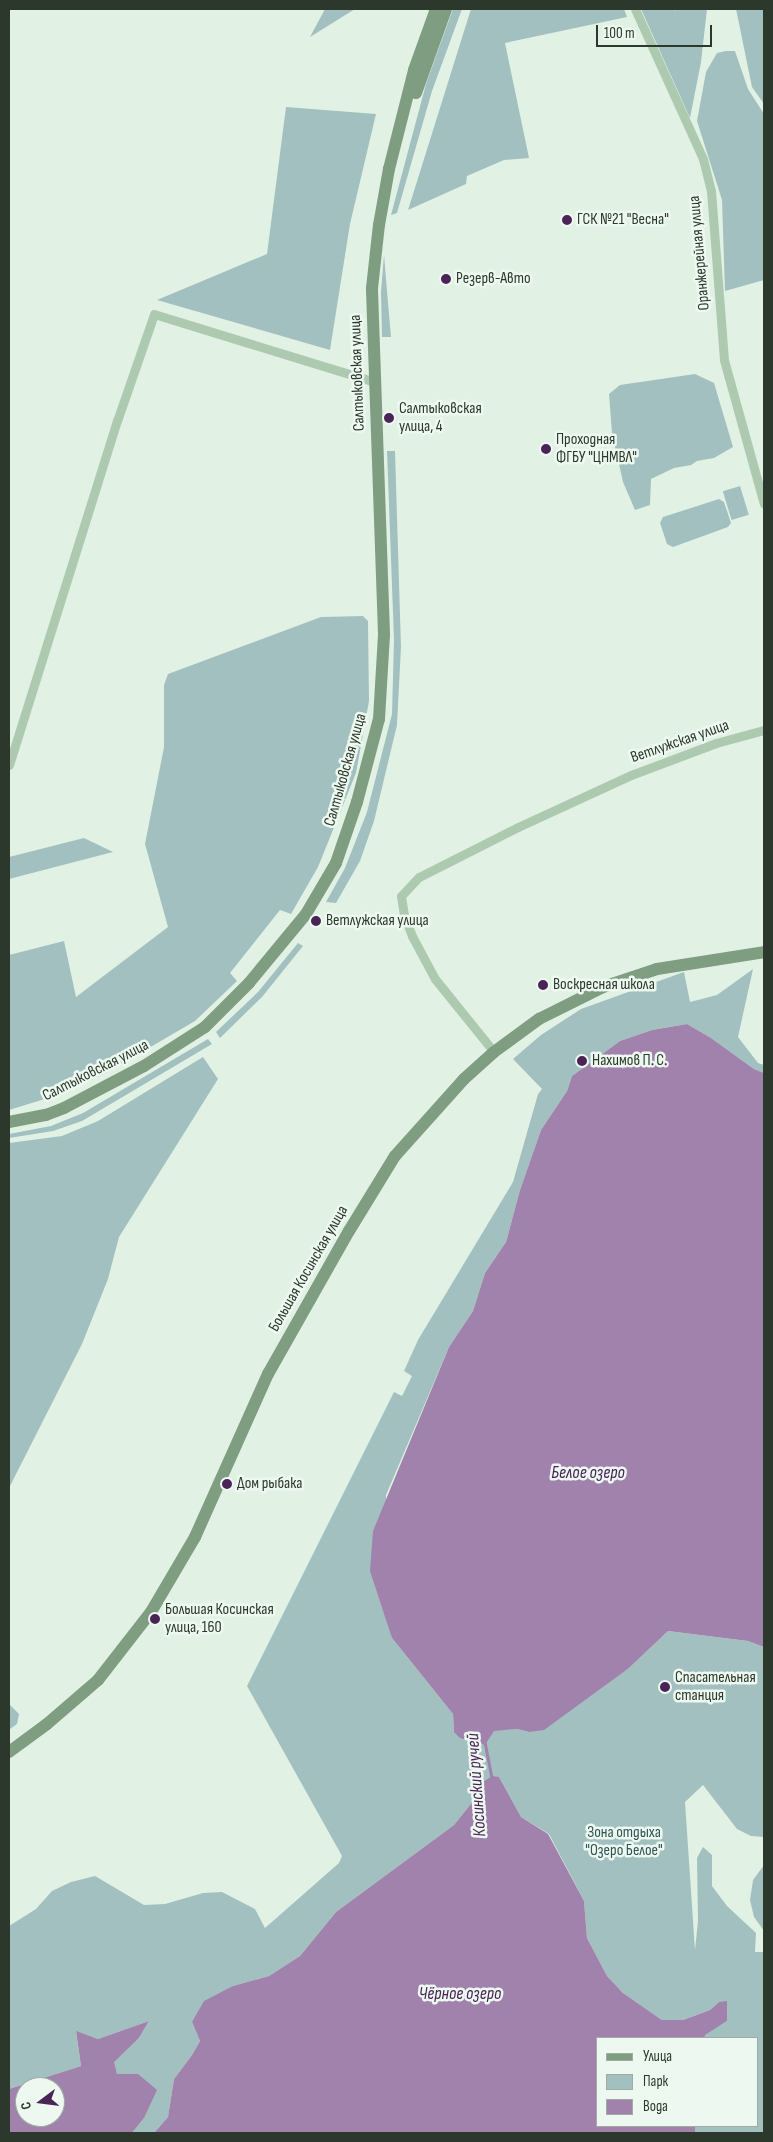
<!DOCTYPE html>
<html>
<head>
<meta charset="utf-8">
<style>
	body { margin:0 }
	#map { position:relative; width:773px; height:2142px; overflow:hidden; background:#e1f2e4; font-family:"Sofia Sans Condensed",sans-serif }
	div>[style] { position:absolute }
	[style*='--x'] { left:calc(var(--x)*1px); top:calc(var(--y)*1px); width:calc(var(--w)*1px); rotate:calc(var(--a)*1deg) }
	.green>* { inset:0; background:#a2c0c0; transform-origin:0 0 }
	.water>* { inset:0; background:#a082ad }
	.stream>* { height:2.5px; margin:-1.25px; padding:0 1.25px; transform-origin:1.25px; border-radius:1.25px; background:#a082ad }
	.street>* { height:9px; margin:-4.5px; padding:0 4.5px; transform-origin:4.5px; border-radius:4.5px; background:#adcab1 }
	.secondary>* { height:12px; margin:-6px; padding:0 6px; transform-origin:6px; border-radius:6px; background:#7f9d80 }
	.dots>* { width:14px; height:14px; translate:-50% -50%; box-sizing:border-box; border:2px solid #edf9f0; border-radius:50% }
	span { translate:-50% -50%; white-space:nowrap; text-align:center; line-height:1.15; -webkit-text-stroke:5px #edf9f0; paint-order:stroke }
	.poi-label { font-size:16px; color:#2c382b }
	.left { translate:0 -50%; text-align:left }
	.street-label { font-size:16px; color:#2c382b }
	.park-label { font-size:16px; color:#315455 }
	.water-label { font-size:18px; color:#4a2357; font-style:italic }
	.frame { position:absolute; inset:0; border:10px solid #2c382b; pointer-events:none }
	.legend { position:absolute; left:596px; top:2037px; width:162px; height:90px; box-sizing:border-box; background:#edf9f0; border:1px solid #a0aca1; margin:0; padding:6px 9px; list-style:none; font-size:15px; color:#2c382b }
	.legend li { display:flex; align-items:center; gap:10px; height:25px }
	.legend b { width:25px; border:1px solid #a0aca1 }
	.north { position:absolute; left:15px; top:2077px; width:50px; height:50px; box-sizing:border-box; background:#edf9f0; border:1px solid #a0aca1; border-radius:50%; rotate:255deg; font-size:14px; font-weight:700; line-height:20px; text-align:center; color:#2c382b }
	.north::after { content:''; display:block; margin:auto; width:18px; height:22px; background:#4a2357; clip-path:polygon(50% 0,100% 100%,50% 72%,0 100%) }
	.scale { position:absolute; left:596px; top:25px; width:116px; height:22px; box-sizing:border-box; border:2px solid #2c382b; border-top:0; padding-left:6px; font-size:15px; line-height:18px; white-space:nowrap; color:#2c382b; -webkit-text-stroke:4px #edf9f0; paint-order:stroke }
</style>
</head>
<body>
<div id="map">
	<div class="green">
		<div style="clip-path:polygon(325px 9px,355px 9px,310px 37px)"></div>
		<div style="clip-path:polygon(453px 9px,462px 9px,432px 91px,397px 213px,391px 215px,426px 84px)"></div>
		<div style="clip-path:polygon(471px 9px,624px 9px,627px 17px,505px 43px,529px 158px,504px 160px,467px 176px,466px 184px,408px 210px)"></div>
		<div style="clip-path:polygon(641px 9px,674px 9px,675px 11px,676px 9px,707px 9px,701px 62px,690px 118px)"></div>
		<div style="clip-path:polygon(736px 9px,764px 9px,764px 104px,752px 87px)"></div>
		<div style="clip-path:polygon(726px 51px,735px 51px,748px 89px,764px 114px,764px 280px,725px 291px,722px 200px,697px 121px,706px 72px,717px 53px)"></div>
		<div style="clip-path:polygon(286px 107px,376px 114px,350px 224px,330px 350px,157px 300px,267px 254px)"></div>
		<div style="clip-path:polygon(384px 255px,387px 291px,391px 337px,382px 337px,381px 292px)"></div>
		<div style="clip-path:polygon(695px 374px,714px 383px,733px 447px,714px 458px,697px 461px,691px 465px,674px 468px,651px 479px,650px 505px,635px 510px,623px 482px,612px 433px,609px 394px,620px 385px)"></div>
		<div style="clip-path:polygon(387px 451px,395px 451px,401px 647px,397px 725px,374px 821px,360px 861px,336px 903px,326px 902px,345px 868px,367px 812px,392px 714px,394px 640px)"></div>
		<div style="left:740px;top:486px;width:30px;height:18px;rotate:73deg"></div>
		<div style="clip-path:polygon(719px 499px,724px 502px,731px 523px,728px 527px,673px 547px,667px 544px,660px 523px,663px 517px)"></div>
		<div style="clip-path:polygon(363px 616px,368px 621px,369px 701px,356px 773px,318px 867px,291px 914px,280px 910px,230px 973px,237px 981px,195px 1021px,106px 1073px,61px 1094px,9px 1110px,9px 955px,64px 941px,76px 997px,168px 927px,145px 844px,164px 747px,164px 685px,168px 674px,321px 617px)"></div>
		<div style="clip-path:polygon(84px 838px,113px 852px,9px 879px,9px 857px)"></div>
		<div style="clip-path:polygon(298px 943px,303px 946px,262px 997px,220px 1038px,216px 1032px,258px 992px)"></div>
		<div style="clip-path:polygon(753px 969px,738px 1037px,758px 1063px,764px 1065px,764px 1073px,754px 1069px,711px 1038px,687px 1024px,652px 1030px,620px 1041px,572px 1076px,567px 1091px,541px 1130px,520px 1190px,506px 1242px,485px 1273px,473px 1311px,449px 1347px,386px 1495px,392px 1638px,453px 1714px,454px 1732px,517px 1729px,529px 1732px,629px 1668px,668px 1631px,748px 1641px,764px 1647px,764px 1837px,751px 1836px,737px 1829px,703px 1785px,685px 1802px,695px 1950px,698px 1921px,697px 1858px,703px 1847px,712px 1855px,712px 1886px,727px 1906px,756px 1933px,755px 1952px,764px 1952px,764px 2133px,695px 2133px,695px 2126px,757px 2126px,757px 2038px,704px 2038px,704px 2035px,727px 2021px,719px 2002px,710px 2010px,683px 2020px,662px 2020px,623px 1993px,607px 1976px,587px 1938px,584px 1901px,549px 1834px,521px 1817px,499px 1777px,483px 1782px,474px 1800px,454px 1825px,336px 1912px,300px 1956px,269px 1976px,233px 1986px,192px 2022px,200px 2041px,192px 2055px,174px 2079px,168px 2117px,154px 2133px,132px 2133px,144px 2118px,138px 2074px,117px 2074px,113px 2062px,139px 2038px,149px 2021px,98px 2039px,76px 2032px,81px 2066px,9px 2089px,9px 1926px,36px 1909px,52px 1891px,71px 1882px,95px 1876px,144px 1905px,165px 1904px,203px 1893px,222px 1892px,255px 1909px,265px 1928px,339px 1863px,342px 1856px,247px 1686px,394px 1392px,402px 1396px,412px 1376px,404px 1371px,418px 1340px,513px 1182px,538px 1094px,542px 1089px,513px 1059px,541px 1035px,581px 1009px,684px 972px,690px 1002px,717px 995px)"></div>
		<div style="clip-path:polygon(208px 1039px,212px 1044px,82px 1121px,53px 1131px,9px 1138px,9px 1134px,51px 1126px,83px 1113px)"></div>
		<div style="clip-path:polygon(203px 1057px,218px 1079px,119px 1237px,108px 1279px,82px 1344px,9px 1488px,9px 1143px,62px 1136px,98px 1121px)"></div>
		<div style="clip-path:polygon(9px 1704px,19px 1714px,17px 1724px,10px 1729px)"></div>
		<div style="clip-path:polygon(764px 1865px,764px 1931px,754px 1917px,750px 1900px,753px 1880px)"></div>
	</div>
	<div class="water">
		<div style="clip-path:polygon(687px 1024px,711px 1038px,754px 1069px,764px 1073px,764px 1647px,748px 1641px,668px 1631px,629px 1668px,544px 1730px,529px 1732px,517px 1729px,494px 1731px,485px 1745px,460px 1738px,454px 1732px,453px 1714px,392px 1638px,370px 1571px,373px 1531px,449px 1347px,473px 1311px,485px 1273px,506px 1242px,520px 1190px,541px 1130px,567px 1091px,572px 1076px,620px 1041px,652px 1030px)"></div>
		<div style="clip-path:polygon(492px 1776px,499px 1777px,521px 1817px,548px 1834px,584px 1901px,587px 1938px,607px 1976px,623px 1993px,662px 2020px,683px 2020px,710px 2010px,719px 2002px,727px 2001px,727px 2021px,705px 2035px,704px 2038px,597px 2038px,597px 2126px,695px 2126px,695px 2133px,154px 2133px,168px 2117px,174px 2079px,192px 2055px,200px 2041px,192px 2022px,204px 2001px,233px 1986px,269px 1976px,300px 1956px,336px 1912px,454px 1825px,474px 1800px,483px 1782px)"></div>
		<div style="clip-path:polygon(evenodd,149px 2021px,139px 2038px,114px 2062px,117px 2074px,138px 2074px,157px 2090px,144px 2118px,132px 2133px,9px 2133px,9px 2089px,81px 2066px,76px 2031px,98px 2039px,149px 2021px,25px 2087px,55px 2087px,55px 2117px,25px 2117px,25px 2087px)"></div>
	</div>
	<div class="stream">
		<div style="--x:485;--y:1742;--w:37;--a:79"></div>
	</div>
	<div class="street">
		<div style="--x:635;--y:9;--w:165;--a:65.6"></div>
		<div style="--x:703;--y:159;--w:33;--a:76"></div>
		<div style="--x:711;--y:191;--w:169;--a:85.6"></div>
		<div style="--x:724;--y:360;--w:149;--a:74.5"></div>
		<div style="--x:9;--y:765;--w:361;--a:-72.6"></div>
		<div style="--x:117;--y:421;--w:113;--a:-70.9"></div>
		<div style="--x:154;--y:314;--w:231;--a:17.1"></div>
		<div style="--x:494;--y:1052;--w:94;--a:-128.9"></div>
		<div style="--x:435;--y:979;--w:49;--a:-118.1"></div>
		<div style="--x:412;--y:936;--w:22;--a:-111"></div>
		<div style="--x:404;--y:915;--w:19;--a:-99"></div>
		<div style="--x:401;--y:896;--w:26;--a:-47"></div>
		<div style="--x:419;--y:877;--w:111;--a:-26.8"></div>
		<div style="--x:518;--y:827;--w:124;--a:-24.7"></div>
		<div style="--x:631;--y:775;--w:91;--a:-20.6"></div>
		<div style="--x:716;--y:743;--w:50;--a:-15.2"></div>
	</div>
	<div class="secondary">
		<div style="--x:416;--y:93;--w:89;--a:-70.3"></div>
		<div style="--x:9;--y:1122;--w:38;--a:-11"></div>
		<div style="--x:46;--y:1115;--w:19;--a:-21"></div>
		<div style="--x:64;--y:1108;--w:90;--a:-27.7"></div>
		<div style="--x:144;--y:1066;--w:72;--a:-32.6"></div>
		<div style="--x:205;--y:1027;--w:62;--a:-45"></div>
		<div style="--x:249;--y:983;--w:89;--a:-50.4"></div>
		<div style="--x:306;--y:914;--w:59;--a:-59.5"></div>
		<div style="--x:336;--y:863;--w:65;--a:-71"></div>
		<div style="--x:357;--y:802;--w:86;--a:-75.2"></div>
		<div style="--x:379;--y:719;--w:85;--a:-86.6"></div>
		<div style="--x:384;--y:634;--w:346;--a:-92"></div>
		<div style="--x:372;--y:288;--w:63;--a:-83.7"></div>
		<div style="--x:379;--y:225;--w:57;--a:-79.9"></div>
		<div style="--x:389;--y:169;--w:102;--a:-75.8"></div>
		<div style="--x:414;--y:70;--w:65;--a:-70.2"></div>
		<div style="--x:9;--y:1752;--w:47;--a:-36.4"></div>
		<div style="--x:47;--y:1724;--w:67;--a:-40.8"></div>
		<div style="--x:98;--y:1680;--w:86;--a:-52.1"></div>
		<div style="--x:151;--y:1612;--w:87;--a:-59.6"></div>
		<div style="--x:195;--y:1537;--w:179;--a:-65.9"></div>
		<div style="--x:268;--y:1374;--w:164;--a:-60.5"></div>
		<div style="--x:349;--y:1231;--w:88;--a:-58.5"></div>
		<div style="--x:395;--y:1156;--w:103;--a:-48.1"></div>
		<div style="--x:464;--y:1079;--w:40;--a:-42"></div>
		<div style="--x:494;--y:1052;--w:56;--a:-36.3"></div>
		<div style="--x:539;--y:1019;--w:72;--a:-26.6"></div>
		<div style="--x:603;--y:987;--w:57;--a:-18.4"></div>
		<div style="--x:657;--y:969;--w:108;--a:-9"></div>
	</div>
	<div class="dots">
		<div style="left:567px;top:220px;background:#4a2357"></div>
		<div style="left:446px;top:279px;background:#4a2357"></div>
		<div style="left:389px;top:418px;background:#4a2357"></div>
		<div style="left:546px;top:449px;background:#4a2357"></div>
		<div style="left:316px;top:921px;background:#4a2357"></div>
		<div style="left:543px;top:985px;background:#4a2357"></div>
		<div style="left:582px;top:1061px;background:#4a2357"></div>
		<div style="left:227px;top:1484px;background:#4a2357"></div>
		<div style="left:155px;top:1619px;background:#4a2357"></div>
		<div style="left:665px;top:1687px;background:#4a2357"></div>
	</div>
	<div class="poi-label">
		<span class="left" style="left:577px;top:220px">ГСК №21 "Весна"</span>
		<span class="left" style="left:456px;top:279px">Резерв-Авто</span>
		<span class="left" style="left:399px;top:418px">Салтыковская<br>улица, 4</span>
		<span class="left" style="left:556px;top:449px">Проходная<br>ФГБУ "ЦНМВЛ"</span>
		<span class="left" style="left:326px;top:921px">Ветлужская улица</span>
		<span class="left" style="left:553px;top:985px">Воскресная школа</span>
		<span class="left" style="left:592px;top:1061px">Нахимов П. С.</span>
		<span class="left" style="left:237px;top:1484px">Дом рыбака</span>
		<span class="left" style="left:165px;top:1619px">Большая Косинская<br>улица, 160</span>
		<span class="left" style="left:675px;top:1687px">Спасательная<br>станция</span>
	</div>
	<div class="street-label">
		<span style="left:700px;top:253px;rotate:-95deg">Оранжерейная улица</span>
		<span style="left:358px;top:373px;rotate:-92deg">Салтыковская улица</span>
		<span style="left:680px;top:742px;rotate:-19deg">Ветлужская улица</span>
		<span style="left:346px;top:770px;rotate:-74deg">Салтыковская улица</span>
		<span style="left:96px;top:1071px;rotate:-27deg">Салтыковская улица</span>
		<span style="left:309px;top:1269px;rotate:-60deg">Большая Косинская улица</span>
	</div>
	<div class="park-label">
		<span style="left:624px;top:1842px">Зона отдыха<br>"Озеро Белое"</span>
	</div>
	<div class="water-label">
		<span style="left:588px;top:1473px">Белое озеро</span>
		<span style="left:477px;top:1785px;rotate:-94deg">Косинский ручей</span>
		<span style="left:460px;top:1994px">Чёрное озеро</span>
	</div>
	<div class="frame"></div>
	<ul class="legend">
	<li><b style="height:6px;background:#7f9d80"></b>Улица</li>
	<li><b style="height:14px;background:#a2c0c0"></b>Парк</li>
	<li><b style="height:14px;background:#a082ad"></b>Вода</li>
	</ul>
	<div class="north">С</div>
	<div class="scale">100 m</div>
</div>
</body>
</html>
